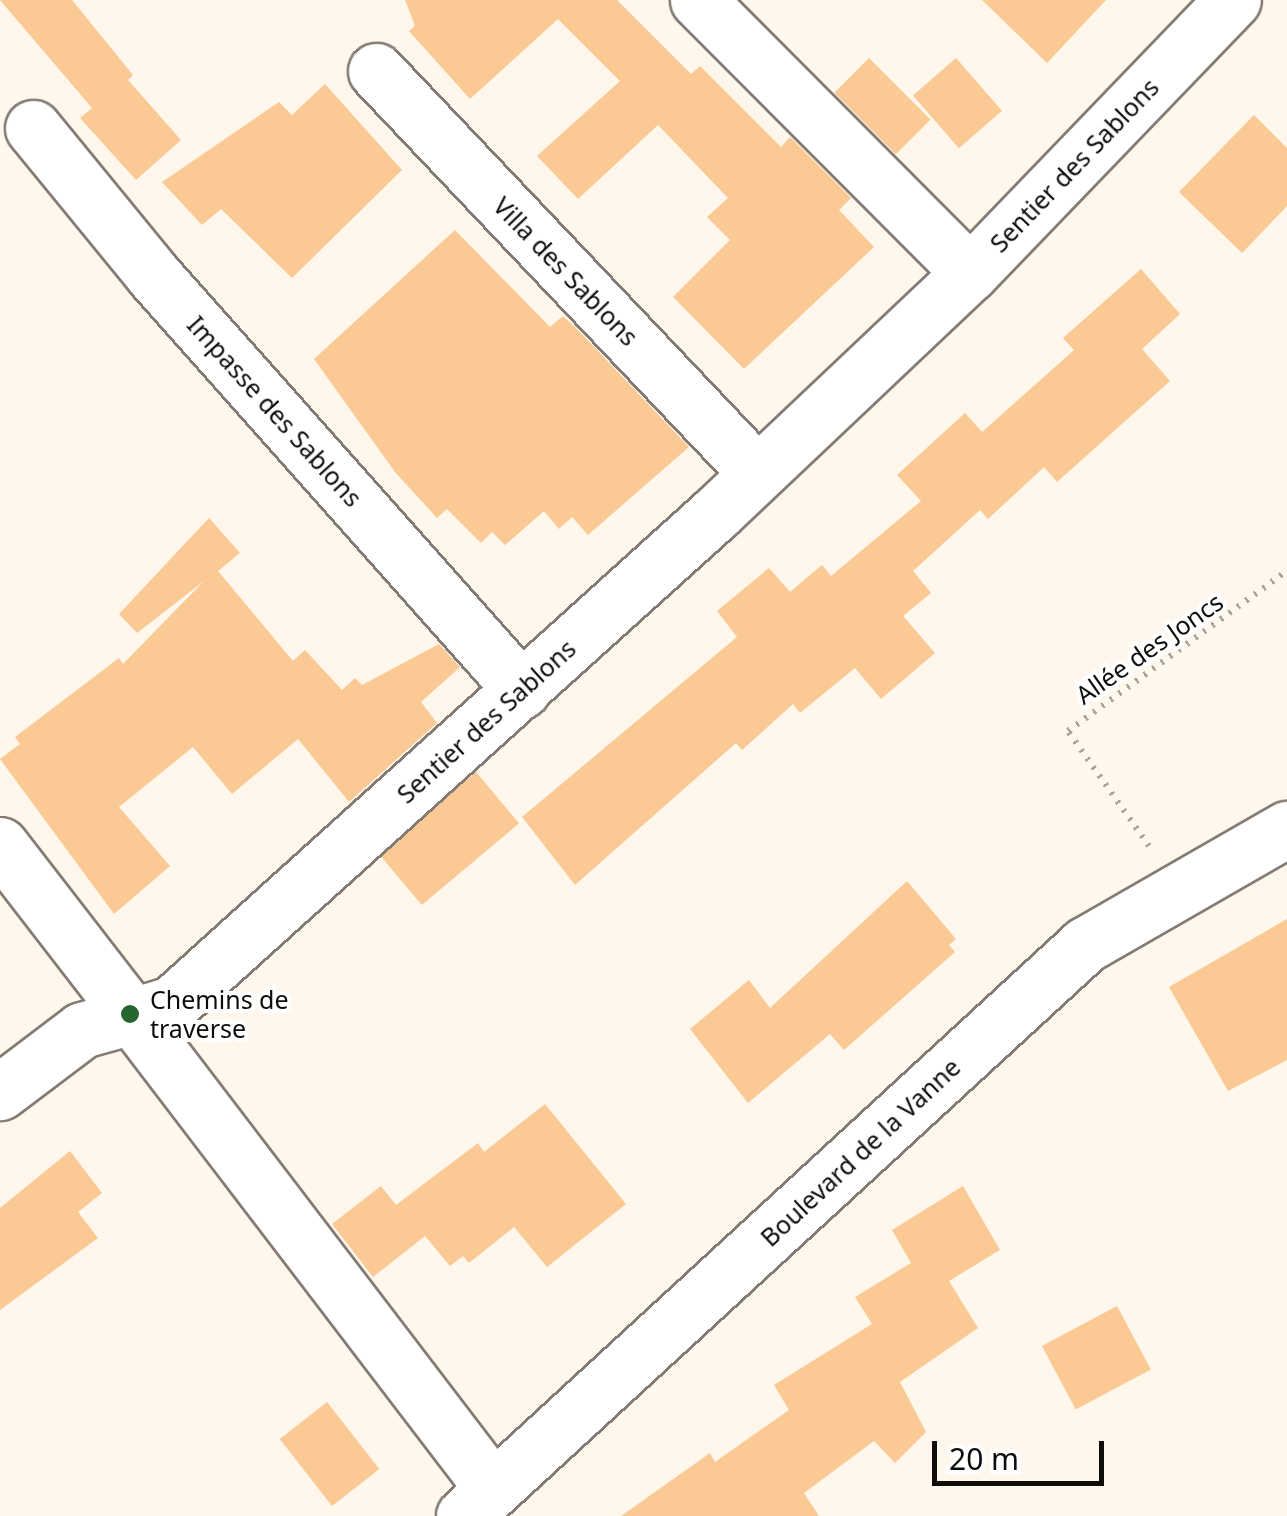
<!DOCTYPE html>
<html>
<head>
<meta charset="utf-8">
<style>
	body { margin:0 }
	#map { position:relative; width:1287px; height:1516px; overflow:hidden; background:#fff6ec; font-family:"Noto Sans",sans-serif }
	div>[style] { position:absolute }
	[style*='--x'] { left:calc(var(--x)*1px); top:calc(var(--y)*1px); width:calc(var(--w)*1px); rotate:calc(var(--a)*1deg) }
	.building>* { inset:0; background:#fac994; transform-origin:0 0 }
	.path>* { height:6px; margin-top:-3px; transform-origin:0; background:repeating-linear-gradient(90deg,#aaa49c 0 2.5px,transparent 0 10.5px) }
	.roads { filter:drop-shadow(2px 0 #847c74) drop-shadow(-2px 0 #847c74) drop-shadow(0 2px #847c74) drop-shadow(0 -2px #847c74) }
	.minor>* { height:55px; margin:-27.5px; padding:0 27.5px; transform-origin:27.5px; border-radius:27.5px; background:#fff }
	.dots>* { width:28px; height:28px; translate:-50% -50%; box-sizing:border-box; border:5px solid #fff; border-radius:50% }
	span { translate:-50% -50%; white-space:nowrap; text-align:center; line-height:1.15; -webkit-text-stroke:8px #fff; paint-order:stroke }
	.street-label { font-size:25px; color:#0f0c09 }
	.poi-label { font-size:25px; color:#0f0c09 }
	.left { translate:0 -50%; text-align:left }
	.scale { position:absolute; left:932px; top:1441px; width:172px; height:45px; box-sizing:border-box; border:5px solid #0f0c09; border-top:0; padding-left:12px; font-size:30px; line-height:35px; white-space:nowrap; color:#0f0c09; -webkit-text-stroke:8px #fff; paint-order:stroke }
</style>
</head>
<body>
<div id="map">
	<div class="building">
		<div style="clip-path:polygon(0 0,72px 0,133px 75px,128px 80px,181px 140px,136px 180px,80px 118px,92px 108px)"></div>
		<div style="clip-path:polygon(405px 0,617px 0,691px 74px,700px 66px,781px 147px,790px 137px,851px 198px,839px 210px,874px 247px,744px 369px,673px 297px,730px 240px,707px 217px,728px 198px,658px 125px,578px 199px,537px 156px,620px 81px,558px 19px,470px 99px,409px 31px,415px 26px)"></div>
		<div style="clip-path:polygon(982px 0,1106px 0,1047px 63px)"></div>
		<div style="left:869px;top:58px;width:87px;height:49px;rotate:45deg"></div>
		<div style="left:956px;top:58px;width:70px;height:57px;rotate:49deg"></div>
		<div style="clip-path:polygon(325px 84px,402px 170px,292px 278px,221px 209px,202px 225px,162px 182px,279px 102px,292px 115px)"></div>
		<div style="clip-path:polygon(1254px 115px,1287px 148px,1287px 206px,1242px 253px,1179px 192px)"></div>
		<div style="clip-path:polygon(455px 230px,550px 327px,563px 316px,579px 331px,689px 447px,588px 535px,572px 517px,559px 529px,544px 511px,505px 545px,492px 532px,481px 543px,447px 509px,437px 518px,395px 472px,314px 359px)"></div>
		<div style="clip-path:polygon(1141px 269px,1180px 314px,1142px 349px,1170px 381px,1057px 482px,1044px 467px,988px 519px,980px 510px,913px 571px,931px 593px,903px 616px,935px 653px,881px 699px,855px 668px,800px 713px,793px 704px,742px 750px,736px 743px,575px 885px,522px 817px,737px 637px,717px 611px,769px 568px,790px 592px,822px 565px,831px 576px,921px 501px,897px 475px,965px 413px,982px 432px,1074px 350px,1063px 338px)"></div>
		<div style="clip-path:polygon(209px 518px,240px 553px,218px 571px,293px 661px,305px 650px,342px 690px,355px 678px,362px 685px,439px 644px,460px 667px,421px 702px,437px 723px,349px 802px,298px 739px,232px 794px,193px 747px,119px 807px,170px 866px,114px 914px,0 759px,20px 744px,15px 737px,119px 658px,123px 664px,204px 581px,137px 633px,119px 614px)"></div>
		<div style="left:476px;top:772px;width:67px;height:127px;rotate:50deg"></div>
		<div style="clip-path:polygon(907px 881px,956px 939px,949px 945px,955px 952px,844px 1050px,830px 1034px,748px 1103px,690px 1029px,749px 980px,770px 1008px)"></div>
		<div style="clip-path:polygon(1287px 919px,1287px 1060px,1228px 1091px,1169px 987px)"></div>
		<div style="clip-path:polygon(545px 1104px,626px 1204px,547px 1267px,514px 1227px,469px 1263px,463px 1256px,450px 1266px,425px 1236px,373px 1277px,332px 1224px,381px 1186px,396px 1205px,478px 1143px,484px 1152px)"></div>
		<div style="clip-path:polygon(70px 1151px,102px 1193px,78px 1212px,98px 1238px,0 1310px,0 1208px)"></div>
		<div style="clip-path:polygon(963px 1186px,1000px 1250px,949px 1281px,978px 1328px,900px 1382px,926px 1432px,895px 1463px,874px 1441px,804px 1493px,819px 1516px,621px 1516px,710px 1453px,715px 1462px,789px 1410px,774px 1385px,872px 1324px,855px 1297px,911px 1263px,892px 1230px)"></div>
		<div style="left:1117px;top:1306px;width:72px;height:85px;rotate:62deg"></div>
		<div style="left:327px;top:1402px;width:85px;height:60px;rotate:52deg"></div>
	</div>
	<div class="path">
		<div style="--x:1149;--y:846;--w:141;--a:-125.2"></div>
		<div style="--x:1068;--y:731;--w:271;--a:-36.2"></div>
	</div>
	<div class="roads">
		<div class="minor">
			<div style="--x:698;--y:0;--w:385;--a:45.1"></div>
			<div style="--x:376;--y:71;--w:551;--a:46.54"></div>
			<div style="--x:33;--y:128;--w:191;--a:50.7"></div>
			<div style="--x:154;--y:276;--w:554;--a:48.37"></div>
			<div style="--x:0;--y:845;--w:216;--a:52.3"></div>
			<div style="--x:132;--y:1016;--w:52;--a:164.4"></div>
			<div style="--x:82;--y:1030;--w:103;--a:142.9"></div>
			<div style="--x:481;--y:1473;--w:575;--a:-127.37"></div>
			<div style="--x:132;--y:1016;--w:42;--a:-16.7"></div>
			<div style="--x:172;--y:1004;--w:734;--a:-42.07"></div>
			<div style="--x:717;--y:512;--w:348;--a:-43.4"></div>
			<div style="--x:970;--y:273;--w:379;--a:-46.1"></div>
			<div style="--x:464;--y:1516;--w:844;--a:-42.6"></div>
			<div style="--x:1085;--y:945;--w:233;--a:-29.9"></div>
		</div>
	</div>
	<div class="dots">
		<div style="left:130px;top:1014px;background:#27662e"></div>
	</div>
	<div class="street-label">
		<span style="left:1074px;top:165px;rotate:-46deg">Sentier des Sablons</span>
		<span style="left:566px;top:271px;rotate:46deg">Villa des Sablons</span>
		<span style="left:275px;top:411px;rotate:48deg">Impasse des Sablons</span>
		<span style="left:1149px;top:648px;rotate:-35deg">Allée des Joncs</span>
		<span style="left:486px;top:721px;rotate:-42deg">Sentier des Sablons</span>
		<span style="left:860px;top:1152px;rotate:-43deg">Boulevard de la Vanne</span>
	</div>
	<div class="poi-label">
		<span class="left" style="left:150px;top:1014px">Chemins de<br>traverse</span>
	</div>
	<div class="scale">20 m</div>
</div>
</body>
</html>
